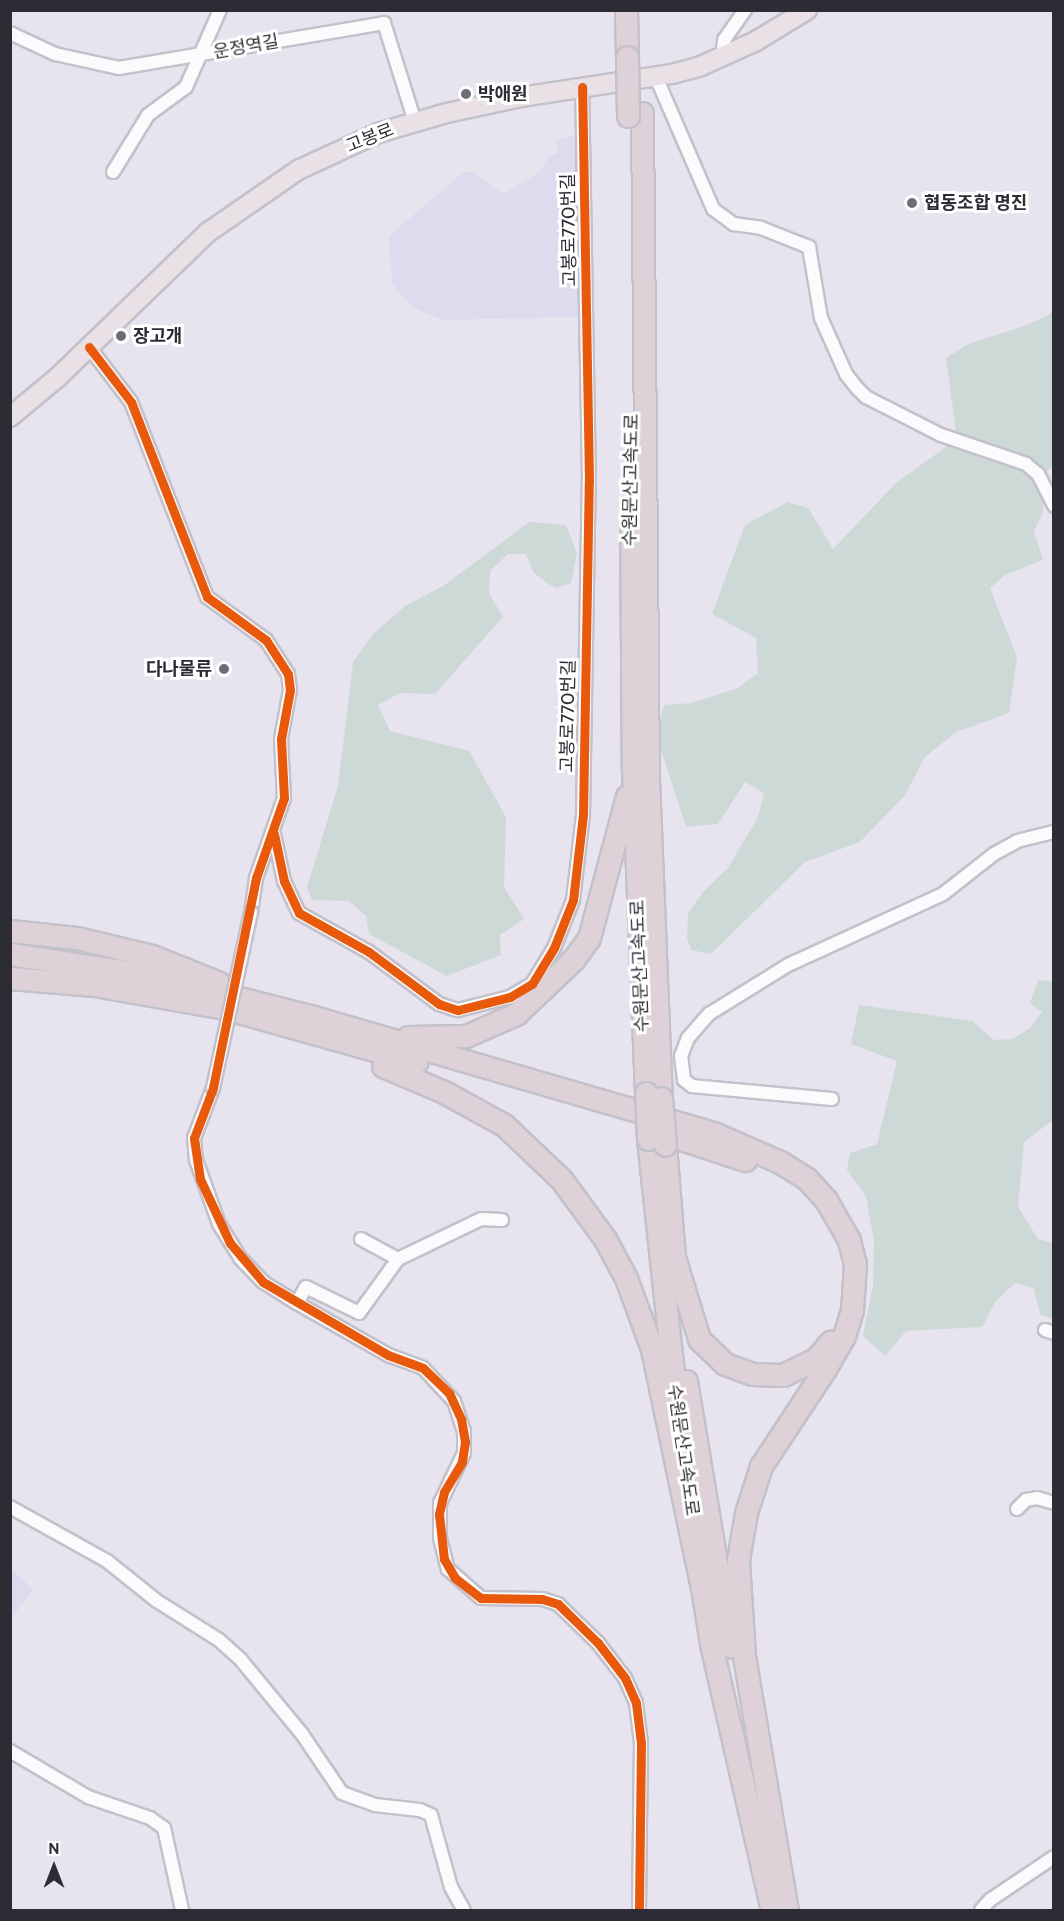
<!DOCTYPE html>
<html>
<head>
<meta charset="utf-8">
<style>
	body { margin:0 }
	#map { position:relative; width:1064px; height:1921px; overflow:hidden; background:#e7e4f0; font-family:Cabin,"Noto Sans KR",sans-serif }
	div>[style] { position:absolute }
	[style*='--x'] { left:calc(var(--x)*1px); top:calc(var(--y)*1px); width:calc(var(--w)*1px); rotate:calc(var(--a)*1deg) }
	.built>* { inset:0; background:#dfdbef }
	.green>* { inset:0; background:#cdd9d6 }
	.roads { filter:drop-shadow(2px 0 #c3c1c9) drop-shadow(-2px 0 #c3c1c9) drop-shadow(0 2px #c3c1c9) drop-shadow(0 -2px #c3c1c9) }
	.minor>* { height:12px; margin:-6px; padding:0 6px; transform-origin:6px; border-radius:6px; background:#fbfbfd }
	.primary>* { height:18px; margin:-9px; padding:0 9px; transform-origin:9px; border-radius:9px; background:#eae1e7 }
	.motorway>* { height:21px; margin:-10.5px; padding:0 10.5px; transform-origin:10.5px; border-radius:10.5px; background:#ded1d7 }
	.bridges { filter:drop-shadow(2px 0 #c3c1c9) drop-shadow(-2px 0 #c3c1c9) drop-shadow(0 2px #c3c1c9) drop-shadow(0 -2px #c3c1c9) }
	.minor-bridge>* { height:12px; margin:-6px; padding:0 6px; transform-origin:6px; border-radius:6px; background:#fbfbfd }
	.motorway-bridge>* { height:21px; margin:-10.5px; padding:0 10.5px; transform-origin:10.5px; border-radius:10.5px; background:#ded1d7 }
	.cycleway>* { height:9px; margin:-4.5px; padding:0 4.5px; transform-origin:4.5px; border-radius:4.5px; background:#e8590c }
	.dots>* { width:16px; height:16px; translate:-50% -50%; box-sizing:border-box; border:3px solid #fff; border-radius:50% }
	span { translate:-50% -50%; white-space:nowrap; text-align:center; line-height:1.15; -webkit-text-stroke:6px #fff; paint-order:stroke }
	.street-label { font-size:18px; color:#2d2c34 }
	.poi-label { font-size:18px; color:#2d2c34; font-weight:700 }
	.left { translate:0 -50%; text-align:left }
	.right { translate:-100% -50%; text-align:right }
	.frame { position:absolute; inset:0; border:12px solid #2d2c34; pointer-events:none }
	.north { position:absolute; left:24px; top:1837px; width:60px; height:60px; -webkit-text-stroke:4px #fff; paint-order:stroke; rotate:0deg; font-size:16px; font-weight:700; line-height:24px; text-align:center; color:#2d2c34 }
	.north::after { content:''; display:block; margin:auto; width:21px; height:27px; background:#2d2c34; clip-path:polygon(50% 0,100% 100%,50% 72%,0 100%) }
</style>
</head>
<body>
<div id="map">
	<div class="built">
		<div style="clip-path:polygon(577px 135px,583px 317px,442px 320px,411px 307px,392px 284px,389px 236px,464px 172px,473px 172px,503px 194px,539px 172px,549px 157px,559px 152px,556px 140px)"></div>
		<div style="clip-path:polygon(11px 1569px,33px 1589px,11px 1619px)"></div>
	</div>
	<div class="green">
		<div style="clip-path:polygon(1053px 308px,1053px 466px,1043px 475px,1043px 513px,1034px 531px,1043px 560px,1005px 575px,990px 588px,1017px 657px,1009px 713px,956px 732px,925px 757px,905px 795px,860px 842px,805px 862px,711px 954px,691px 950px,687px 938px,688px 913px,703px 892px,728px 868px,758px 817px,764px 793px,745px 782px,718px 824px,686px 827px,662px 753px,657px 723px,665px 705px,692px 703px,738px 688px,758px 673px,756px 638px,712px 614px,745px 525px,788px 502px,808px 508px,833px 549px,896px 483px,957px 439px,946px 358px,968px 344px,1027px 325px,1050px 314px)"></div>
		<div style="clip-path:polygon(529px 522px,566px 525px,577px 554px,571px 583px,557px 588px,550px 585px,533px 572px,526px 554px,508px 554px,490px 571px,489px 593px,503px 617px,435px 694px,400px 693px,378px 705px,390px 731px,469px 751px,506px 817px,504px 887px,524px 919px,500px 935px,501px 955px,447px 976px,369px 934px,366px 916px,349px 901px,312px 900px,307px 887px,338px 786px,353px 662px,373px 634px,405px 606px,443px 586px)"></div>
		<div style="clip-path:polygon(1038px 980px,1053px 981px,1053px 1120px,1024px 1142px,1018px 1207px,1038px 1239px,1053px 1243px,1053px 1319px,1040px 1314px,1034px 1288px,1015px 1283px,996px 1301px,982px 1327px,906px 1331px,885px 1356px,863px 1336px,873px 1285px,874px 1242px,866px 1196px,847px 1170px,850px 1153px,877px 1144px,897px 1061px,851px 1044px,859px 1005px,972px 1021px,994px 1040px,1013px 1039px,1030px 1028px,1042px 1012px,1030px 1003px)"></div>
	</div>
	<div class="roads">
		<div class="minor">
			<div style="--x:10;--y:33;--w:50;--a:25"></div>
			<div style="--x:55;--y:54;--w:66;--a:12.3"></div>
			<div style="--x:119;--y:68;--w:269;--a:-9.6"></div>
			<div style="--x:384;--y:23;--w:104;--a:72.6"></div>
			<div style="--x:722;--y:57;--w:17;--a:-83"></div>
			<div style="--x:724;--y:40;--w:37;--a:-55"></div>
			<div style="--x:656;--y:77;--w:144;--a:66.6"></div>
			<div style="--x:713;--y:209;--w:26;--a:36"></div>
			<div style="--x:734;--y:224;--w:27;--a:8"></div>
			<div style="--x:761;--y:228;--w:52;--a:21.6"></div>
			<div style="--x:809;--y:247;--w:72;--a:80.4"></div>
			<div style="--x:821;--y:318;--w:61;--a:65.9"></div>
			<div style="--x:846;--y:374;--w:18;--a:52"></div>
			<div style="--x:857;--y:388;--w:13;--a:45"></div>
			<div style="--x:866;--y:397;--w:84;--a:26.9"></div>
			<div style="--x:941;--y:435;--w:90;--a:18.8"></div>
			<div style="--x:1026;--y:464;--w:16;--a:40"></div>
			<div style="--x:1038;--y:474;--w:36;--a:63"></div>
			<div style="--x:113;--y:172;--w:67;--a:-58.4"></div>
			<div style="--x:148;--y:115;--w:47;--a:-36.4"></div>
			<div style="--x:186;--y:87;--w:84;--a:-66.2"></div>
			<div style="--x:89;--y:347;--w:69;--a:52.6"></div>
			<div style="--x:131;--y:402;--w:209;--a:68.7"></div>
			<div style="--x:207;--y:597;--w:73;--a:36.1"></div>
			<div style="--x:266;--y:640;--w:40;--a:57.1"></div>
			<div style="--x:288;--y:674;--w:16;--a:83"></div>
			<div style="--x:290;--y:690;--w:50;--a:100.4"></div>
			<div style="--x:281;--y:739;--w:59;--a:87.1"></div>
			<div style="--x:284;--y:798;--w:85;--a:109.3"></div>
			<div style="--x:256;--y:878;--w:34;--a:98"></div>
			<div style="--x:274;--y:834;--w:48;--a:78"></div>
			<div style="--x:284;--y:881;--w:35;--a:65"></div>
			<div style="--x:299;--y:913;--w:80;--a:29.1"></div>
			<div style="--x:369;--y:952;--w:87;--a:36.6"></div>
			<div style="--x:439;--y:1004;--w:20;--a:18"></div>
			<div style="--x:458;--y:1010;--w:54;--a:-14"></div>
			<div style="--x:510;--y:997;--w:26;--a:-31"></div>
			<div style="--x:532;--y:984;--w:42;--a:-58.6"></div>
			<div style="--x:554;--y:948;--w:52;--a:-68.4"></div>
			<div style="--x:573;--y:900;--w:86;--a:-83.3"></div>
			<div style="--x:583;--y:815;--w:334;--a:-89"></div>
			<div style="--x:589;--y:481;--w:394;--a:-91"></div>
			<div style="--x:213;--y:1088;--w:53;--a:110.8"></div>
			<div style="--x:194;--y:1138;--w:22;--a:85"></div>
			<div style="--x:196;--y:1160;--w:68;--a:70.2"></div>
			<div style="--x:219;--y:1224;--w:40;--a:58"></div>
			<div style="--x:240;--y:1258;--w:33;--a:46"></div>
			<div style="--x:263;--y:1282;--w:40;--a:32"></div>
			<div style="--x:297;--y:1303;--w:105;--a:29.7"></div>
			<div style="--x:388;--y:1355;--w:37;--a:20"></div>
			<div style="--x:423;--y:1368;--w:45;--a:46.8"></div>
			<div style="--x:454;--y:1401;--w:32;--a:72"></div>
			<div style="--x:464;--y:1431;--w:22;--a:90"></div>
			<div style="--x:464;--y:1453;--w:55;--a:115.6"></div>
			<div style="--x:440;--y:1503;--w:35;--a:90"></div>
			<div style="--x:440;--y:1538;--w:32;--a:76"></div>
			<div style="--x:448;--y:1569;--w:44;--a:41.3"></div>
			<div style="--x:481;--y:1598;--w:61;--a:0.9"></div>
			<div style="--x:542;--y:1599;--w:17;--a:17"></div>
			<div style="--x:558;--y:1604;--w:56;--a:44.3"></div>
			<div style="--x:598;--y:1643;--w:44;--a:52.4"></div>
			<div style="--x:625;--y:1678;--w:27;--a:66"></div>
			<div style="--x:636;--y:1703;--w:40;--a:82.9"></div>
			<div style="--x:641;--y:1743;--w:167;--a:90.7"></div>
			<div style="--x:832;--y:1099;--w:141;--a:-174.7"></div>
			<div style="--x:692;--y:1086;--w:10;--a:-143"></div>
			<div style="--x:684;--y:1080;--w:24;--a:-97"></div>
			<div style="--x:681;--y:1056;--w:19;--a:-69"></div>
			<div style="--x:688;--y:1038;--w:32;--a:-49"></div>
			<div style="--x:709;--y:1014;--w:93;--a:-31.8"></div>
			<div style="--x:788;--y:965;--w:170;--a:-24.6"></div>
			<div style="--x:943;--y:894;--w:65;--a:-38.1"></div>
			<div style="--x:994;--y:854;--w:26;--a:-29"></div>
			<div style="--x:1017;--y:841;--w:38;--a:-14"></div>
			<div style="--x:361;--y:1239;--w:42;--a:28.4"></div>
			<div style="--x:297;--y:1303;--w:18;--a:-61"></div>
			<div style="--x:306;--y:1287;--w:59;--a:26.1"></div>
			<div style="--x:359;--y:1313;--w:67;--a:-54.2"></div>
			<div style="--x:398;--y:1259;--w:92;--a:-25.7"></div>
			<div style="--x:481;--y:1219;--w:21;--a:3"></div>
			<div style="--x:1045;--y:1330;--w:9;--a:18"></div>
			<div style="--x:10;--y:1507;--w:111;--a:29.1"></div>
			<div style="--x:107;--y:1561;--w:64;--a:38.7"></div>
			<div style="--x:157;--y:1601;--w:73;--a:32.2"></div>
			<div style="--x:219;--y:1640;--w:30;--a:42"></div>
			<div style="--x:241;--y:1660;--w:96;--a:50.5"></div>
			<div style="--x:302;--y:1734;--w:71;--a:55.9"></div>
			<div style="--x:342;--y:1793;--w:35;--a:20"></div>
			<div style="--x:375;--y:1805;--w:45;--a:6.3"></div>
			<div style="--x:420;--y:1810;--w:12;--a:24"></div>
			<div style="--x:431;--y:1815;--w:75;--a:74.5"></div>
			<div style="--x:451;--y:1887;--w:26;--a:61"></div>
			<div style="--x:1017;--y:1509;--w:13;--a:-45"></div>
			<div style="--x:1026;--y:1500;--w:11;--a:-10"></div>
			<div style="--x:1037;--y:1498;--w:18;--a:16"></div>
			<div style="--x:10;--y:1751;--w:91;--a:30.5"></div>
			<div style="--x:88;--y:1797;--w:65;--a:18.7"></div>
			<div style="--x:150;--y:1818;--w:17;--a:36"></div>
			<div style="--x:164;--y:1828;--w:84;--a:77.6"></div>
			<div style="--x:981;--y:1910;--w:13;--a:-48"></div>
			<div style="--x:990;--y:1900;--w:77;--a:-33.9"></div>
		</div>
		<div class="primary">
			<div style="--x:10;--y:417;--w:62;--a:-39.8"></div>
			<div style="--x:58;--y:377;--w:207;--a:-44"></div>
			<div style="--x:207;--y:233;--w:111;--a:-34.7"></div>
			<div style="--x:298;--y:170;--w:88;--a:-24.8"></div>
			<div style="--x:378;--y:133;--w:72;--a:-16.2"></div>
			<div style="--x:447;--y:113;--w:76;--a:-12.2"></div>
			<div style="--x:521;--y:97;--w:153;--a:-8.7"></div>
			<div style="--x:672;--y:74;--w:30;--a:-15"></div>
			<div style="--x:701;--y:66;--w:60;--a:-24.4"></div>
			<div style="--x:756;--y:41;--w:60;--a:-31.3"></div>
		</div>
		<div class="motorway">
			<div style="--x:626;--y:10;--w:47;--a:88.8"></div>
			<div style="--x:642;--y:113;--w:666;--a:89.48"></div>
			<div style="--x:648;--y:779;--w:319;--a:87.7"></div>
			<div style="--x:631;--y:512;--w:258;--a:89.6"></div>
			<div style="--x:633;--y:770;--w:323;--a:87.7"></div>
			<div style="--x:10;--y:931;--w:67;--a:6"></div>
			<div style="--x:77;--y:938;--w:77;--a:13.5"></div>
			<div style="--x:152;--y:956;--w:72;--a:21.9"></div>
			<div style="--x:10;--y:954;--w:140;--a:8.7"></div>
			<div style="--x:148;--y:975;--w:171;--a:14.2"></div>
			<div style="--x:314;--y:1017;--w:419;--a:16.2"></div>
			<div style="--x:716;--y:1134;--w:70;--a:23.6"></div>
			<div style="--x:780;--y:1162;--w:32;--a:32"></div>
			<div style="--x:807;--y:1179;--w:28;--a:48"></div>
			<div style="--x:826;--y:1200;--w:46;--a:60.1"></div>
			<div style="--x:849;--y:1240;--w:25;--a:76"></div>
			<div style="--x:855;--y:1264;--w:46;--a:93.7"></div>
			<div style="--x:852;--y:1310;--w:27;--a:107"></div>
			<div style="--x:844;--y:1336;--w:38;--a:120"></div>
			<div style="--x:825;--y:1369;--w:116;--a:123.4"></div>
			<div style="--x:761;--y:1466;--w:49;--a:107.7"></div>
			<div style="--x:746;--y:1513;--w:48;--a:99.7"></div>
			<div style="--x:738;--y:1560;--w:96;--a:86.4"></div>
			<div style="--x:744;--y:1656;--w:258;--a:80.4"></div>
			<div style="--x:10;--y:978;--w:84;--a:4.8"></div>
			<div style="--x:94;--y:985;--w:132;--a:10"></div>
			<div style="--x:224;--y:1008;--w:200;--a:15.6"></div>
			<div style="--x:408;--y:1037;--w:58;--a:-1"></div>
			<div style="--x:466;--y:1036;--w:55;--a:-23.7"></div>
			<div style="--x:516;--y:1014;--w:79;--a:-43.5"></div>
			<div style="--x:573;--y:960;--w:27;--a:-54"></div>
			<div style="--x:589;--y:938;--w:147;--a:-75"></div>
			<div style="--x:383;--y:1066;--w:66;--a:23.1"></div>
			<div style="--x:444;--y:1092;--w:68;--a:28.8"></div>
			<div style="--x:504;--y:1125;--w:79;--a:43.5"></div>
			<div style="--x:561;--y:1179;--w:74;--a:53.7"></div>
			<div style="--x:605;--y:1239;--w:44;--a:61.7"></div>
			<div style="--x:626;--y:1278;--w:76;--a:69.9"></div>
			<div style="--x:652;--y:1349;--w:244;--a:78.2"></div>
			<div style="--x:672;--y:1136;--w:77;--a:18.2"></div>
			<div style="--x:648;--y:1139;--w:263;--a:83.9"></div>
			<div style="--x:665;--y:1145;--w:124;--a:85.4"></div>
			<div style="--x:674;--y:1257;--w:86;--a:73"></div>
			<div style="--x:699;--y:1339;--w:36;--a:44"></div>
			<div style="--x:725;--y:1364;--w:29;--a:20"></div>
			<div style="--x:752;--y:1374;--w:31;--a:2"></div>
			<div style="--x:783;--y:1375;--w:37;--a:-26"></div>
			<div style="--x:816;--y:1359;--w:23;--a:-50"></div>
			<div style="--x:686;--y:1381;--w:269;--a:80.6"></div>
			<div style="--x:700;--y:1575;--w:70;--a:80.9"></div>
			<div style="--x:711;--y:1644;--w:273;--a:77.1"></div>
		</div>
	</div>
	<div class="bridges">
		<div class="minor-bridge">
			<div style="--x:213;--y:1088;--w:180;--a:-77.8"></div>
		</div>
		<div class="motorway-bridge">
			<div style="--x:627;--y:57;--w:59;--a:89"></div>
			<div style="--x:646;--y:1093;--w:46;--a:87.5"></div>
			<div style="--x:661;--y:1098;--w:47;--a:85.1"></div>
		</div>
	</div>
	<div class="cycleway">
		<div style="--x:89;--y:347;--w:69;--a:52.6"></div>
		<div style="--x:131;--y:402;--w:209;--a:68.7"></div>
		<div style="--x:207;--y:597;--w:73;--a:36.1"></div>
		<div style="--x:266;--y:640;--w:40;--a:57.1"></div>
		<div style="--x:288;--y:674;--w:16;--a:83"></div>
		<div style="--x:290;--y:690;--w:50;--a:100.4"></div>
		<div style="--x:281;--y:739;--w:59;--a:87.1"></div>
		<div style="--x:284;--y:798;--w:85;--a:109.3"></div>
		<div style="--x:256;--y:878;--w:214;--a:101.6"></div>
		<div style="--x:213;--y:1088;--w:53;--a:110.8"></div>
		<div style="--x:194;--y:1138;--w:41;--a:81.7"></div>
		<div style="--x:200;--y:1179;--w:71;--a:64.9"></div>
		<div style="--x:230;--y:1243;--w:51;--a:49.8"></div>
		<div style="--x:263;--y:1282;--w:145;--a:30.3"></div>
		<div style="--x:388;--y:1355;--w:37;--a:20"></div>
		<div style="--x:423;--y:1368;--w:36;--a:44"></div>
		<div style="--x:449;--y:1393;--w:29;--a:65"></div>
		<div style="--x:461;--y:1419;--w:23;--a:80"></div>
		<div style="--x:465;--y:1442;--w:20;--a:99"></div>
		<div style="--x:462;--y:1462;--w:35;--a:121"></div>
		<div style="--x:444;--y:1492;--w:23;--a:103"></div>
		<div style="--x:439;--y:1514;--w:45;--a:83.7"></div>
		<div style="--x:444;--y:1559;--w:22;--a:60"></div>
		<div style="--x:455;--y:1578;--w:33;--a:38"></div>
		<div style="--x:481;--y:1598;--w:61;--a:0.9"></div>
		<div style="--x:542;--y:1599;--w:17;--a:17"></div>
		<div style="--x:558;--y:1604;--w:56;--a:44.3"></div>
		<div style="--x:598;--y:1643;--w:44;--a:52.4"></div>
		<div style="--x:625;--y:1678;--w:27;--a:66"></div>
		<div style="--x:636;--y:1703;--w:40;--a:82.9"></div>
		<div style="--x:641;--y:1743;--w:167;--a:90.7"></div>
		<div style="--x:274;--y:834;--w:48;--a:78"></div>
		<div style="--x:284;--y:881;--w:35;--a:65"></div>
		<div style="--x:299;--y:913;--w:80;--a:29.1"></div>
		<div style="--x:369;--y:952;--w:87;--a:36.6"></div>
		<div style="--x:439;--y:1004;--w:20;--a:18"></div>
		<div style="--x:458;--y:1010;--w:54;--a:-14"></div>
		<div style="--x:510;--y:997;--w:26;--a:-31"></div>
		<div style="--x:532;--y:984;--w:42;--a:-58.6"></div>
		<div style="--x:554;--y:948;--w:52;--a:-68.4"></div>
		<div style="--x:573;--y:900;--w:86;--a:-83.3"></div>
		<div style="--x:583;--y:815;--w:334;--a:-89"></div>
		<div style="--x:589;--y:481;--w:394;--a:-91"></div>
	</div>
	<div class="dots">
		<div style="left:466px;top:94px;background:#6e6c76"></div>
		<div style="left:912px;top:203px;background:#6e6c76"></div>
		<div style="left:121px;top:336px;background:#6e6c76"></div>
		<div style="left:224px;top:669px;background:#6e6c76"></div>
	</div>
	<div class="street-label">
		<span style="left:246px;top:47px;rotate:-10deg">운정역길</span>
		<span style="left:370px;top:138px;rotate:-22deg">고봉로</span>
		<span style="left:569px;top:230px;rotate:-91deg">고봉로770번길</span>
		<span style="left:631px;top:480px;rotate:-89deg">수원문산고속도로</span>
		<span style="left:568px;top:716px;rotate:-89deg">고봉로770번길</span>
		<span style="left:640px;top:966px;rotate:-92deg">수원문산고속도로</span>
		<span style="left:683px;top:1450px;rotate:82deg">수원문산고속도로</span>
	</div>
	<div class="poi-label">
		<span class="left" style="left:478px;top:94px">박애원</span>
		<span class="left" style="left:924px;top:203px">협동조합 명진</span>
		<span class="left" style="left:133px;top:336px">장고개</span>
		<span class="right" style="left:212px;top:669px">다나물류</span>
	</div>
	<div class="frame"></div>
	<div class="north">N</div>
</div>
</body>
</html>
